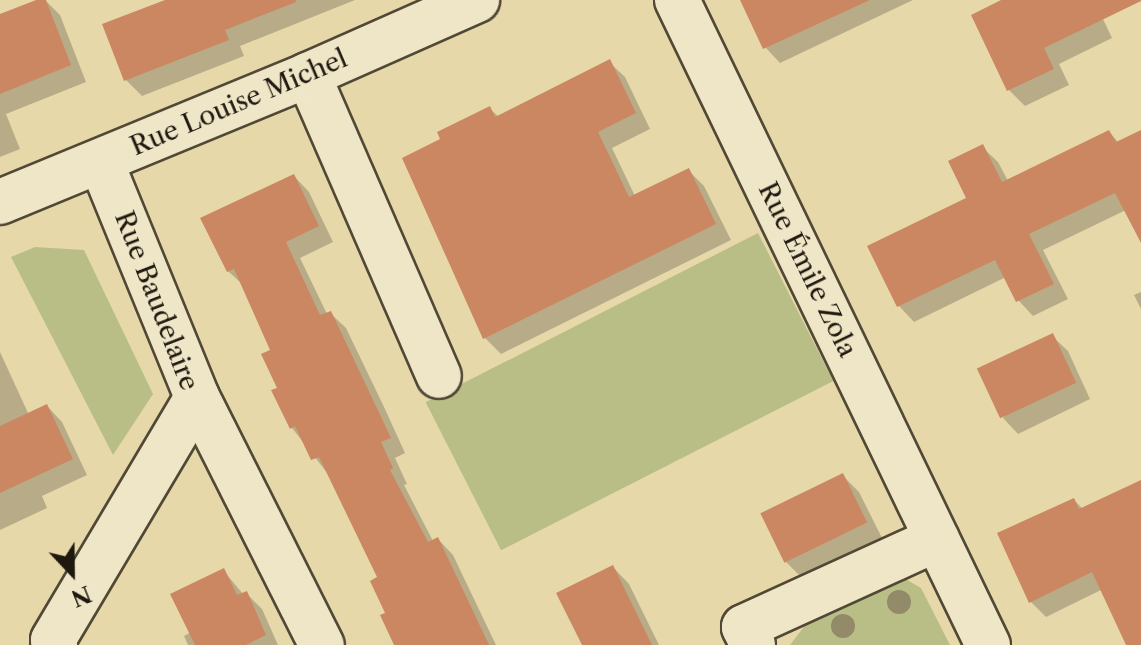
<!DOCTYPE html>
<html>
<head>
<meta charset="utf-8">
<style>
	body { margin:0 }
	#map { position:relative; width:1141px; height:645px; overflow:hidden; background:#e7d8aa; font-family:"Libre Caslon Text",serif }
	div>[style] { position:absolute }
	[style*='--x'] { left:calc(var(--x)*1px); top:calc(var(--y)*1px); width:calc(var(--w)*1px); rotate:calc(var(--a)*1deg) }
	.green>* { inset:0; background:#b9be86; transform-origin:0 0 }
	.shadow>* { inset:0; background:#0003 }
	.building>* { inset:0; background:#ca8761; transform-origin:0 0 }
	.roads { filter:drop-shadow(2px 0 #514836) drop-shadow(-2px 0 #514836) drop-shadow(0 2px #514836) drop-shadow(0 -2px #514836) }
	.minor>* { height:44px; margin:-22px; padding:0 22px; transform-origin:22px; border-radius:22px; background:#efe6c8 }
	.trees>* { width:24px; height:24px; margin:-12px; border-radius:50%; background:#928a69 }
	span { translate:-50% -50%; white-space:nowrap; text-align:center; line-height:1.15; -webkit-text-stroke:6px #efe6c8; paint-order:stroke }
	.street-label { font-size:26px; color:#1f180f }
	.north { position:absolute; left:32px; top:533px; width:80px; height:80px; -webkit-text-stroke:6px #efe6c8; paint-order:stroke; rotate:158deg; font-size:22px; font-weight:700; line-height:32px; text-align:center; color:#1f180f }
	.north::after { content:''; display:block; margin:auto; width:28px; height:36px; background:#1f180f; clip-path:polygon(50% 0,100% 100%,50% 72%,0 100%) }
</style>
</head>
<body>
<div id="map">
	<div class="green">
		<div style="left:758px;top:233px;width:166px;height:373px;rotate:63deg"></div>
		<div style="clip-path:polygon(35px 247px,84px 250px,153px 394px,113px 455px,11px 257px)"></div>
		<div style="clip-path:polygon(902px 577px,921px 588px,950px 645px,790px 645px,813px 615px)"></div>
	</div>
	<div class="shadow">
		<div style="clip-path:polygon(45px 0,60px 15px,86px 82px,6px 114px,20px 149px,0 157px,0 16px)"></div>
		<div style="clip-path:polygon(167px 0,355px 0,240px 46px,244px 56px,142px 96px,126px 80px)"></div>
		<div style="clip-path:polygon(742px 0,913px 0,780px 63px,765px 47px)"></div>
		<div style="clip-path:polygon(1006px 0,1094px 0,1112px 38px,1059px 64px,1069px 85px,1025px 106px,1009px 90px,973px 16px)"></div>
		<div style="clip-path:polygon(609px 62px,625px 77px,650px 129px,612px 148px,635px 196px,688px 170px,704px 186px,731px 240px,501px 354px,485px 338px,404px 158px,443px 140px,489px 108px,499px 117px)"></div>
		<div style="clip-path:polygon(1109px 132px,1119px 143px,1141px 141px,1141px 239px,1126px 210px,1043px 250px,1068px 299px,1033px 316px,1018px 300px,1006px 277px,914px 322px,899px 306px,870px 247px,969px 199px,982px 147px,998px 162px,1008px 181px)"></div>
		<div style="clip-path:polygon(294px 176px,309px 192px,333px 242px,300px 258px,327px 314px,330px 313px,346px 328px,385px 409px,405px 453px,395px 458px,407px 484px,404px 485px,433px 541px,438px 539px,453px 555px,496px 645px,396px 645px,380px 578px,328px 474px,292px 428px,274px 391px,279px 389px,272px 350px,244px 286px,228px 271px)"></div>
		<div style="clip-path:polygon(1141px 292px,1141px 309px,1134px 295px)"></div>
		<div style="clip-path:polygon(1052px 336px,1068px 351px,1090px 399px,1018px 434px,1003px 418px)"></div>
		<div style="clip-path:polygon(0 352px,29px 415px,47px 406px,62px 422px,87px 475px,42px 496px,47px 508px,0 530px)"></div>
		<div style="clip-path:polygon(842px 475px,859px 492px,882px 538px,802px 578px,786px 562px)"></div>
		<div style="clip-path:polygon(1141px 482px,1141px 645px,1128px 645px,1103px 589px,1046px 617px,1030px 601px,1074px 500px,1083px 509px)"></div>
		<div style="clip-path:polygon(613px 567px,629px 584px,659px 645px,584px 645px)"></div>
		<div style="clip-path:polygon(223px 570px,243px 594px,246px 593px,262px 609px,278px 645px,188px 645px,184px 636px,191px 632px)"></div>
	</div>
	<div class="building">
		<div style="clip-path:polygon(36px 0,46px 0,71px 65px,0 94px,0 14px)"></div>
		<div style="clip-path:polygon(165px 0,296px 0,296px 2px,225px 30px,229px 40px,124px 81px,102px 24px)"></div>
		<div style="clip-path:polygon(740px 0,870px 0,763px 49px)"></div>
		<div style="clip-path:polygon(1001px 0,1141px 0,1141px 1px,1044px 48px,1054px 69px,1007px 91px,971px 15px)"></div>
		<div style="clip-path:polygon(610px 59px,636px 113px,598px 132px,629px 197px,689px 168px,716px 224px,483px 339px,402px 158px,440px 139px,437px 132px,490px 106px,495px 117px)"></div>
		<div style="clip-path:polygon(1109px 130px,1116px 142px,1141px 130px,1141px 243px,1115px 193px,1029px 234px,1054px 284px,1016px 302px,995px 260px,897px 307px,867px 246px,966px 198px,948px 161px,983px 144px,1002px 182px)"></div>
		<div style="clip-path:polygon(294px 174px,319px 226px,286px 242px,320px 315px,331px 311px,391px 438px,381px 442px,393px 468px,390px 470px,428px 542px,438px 537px,489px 645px,394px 645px,380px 615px,385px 613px,370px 581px,377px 577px,319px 457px,311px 460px,295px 426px,290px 429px,271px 390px,277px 388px,261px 354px,270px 350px,234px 269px,227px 272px,200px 218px)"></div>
		<div style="left:1053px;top:333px;width:55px;height:84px;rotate:65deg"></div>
		<div style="clip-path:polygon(47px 404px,73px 459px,0 493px,0 426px)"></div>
		<div style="left:843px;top:473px;width:55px;height:92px;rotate:64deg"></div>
		<div style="clip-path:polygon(1141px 480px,1141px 645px,1126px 645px,1092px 572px,1029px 603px,997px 533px,1074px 498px,1079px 509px)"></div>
		<div style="clip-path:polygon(613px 565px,652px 645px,582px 645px,556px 593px)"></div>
		<div style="clip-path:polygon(224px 568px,237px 595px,247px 591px,266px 635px,246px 645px,195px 645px,170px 594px)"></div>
	</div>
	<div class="roads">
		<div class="minor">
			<div style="--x:677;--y:0;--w:716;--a:64.26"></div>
			<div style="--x:308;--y:75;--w:328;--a:66.5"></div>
			<div style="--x:0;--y:202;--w:333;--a:-22.4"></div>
			<div style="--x:308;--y:75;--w:185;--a:-23.9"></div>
			<div style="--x:197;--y:397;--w:278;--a:63.3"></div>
			<div style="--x:55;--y:645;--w:5;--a:-112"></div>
			<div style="--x:53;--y:640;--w:282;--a:-59.3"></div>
			<div style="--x:197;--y:397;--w:254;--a:-112.2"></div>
			<div style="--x:753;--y:645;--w:20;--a:-117"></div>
			<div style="--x:744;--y:627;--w:212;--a:-24.5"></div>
		</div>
	</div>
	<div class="trees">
		<div style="left:899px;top:602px"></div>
		<div style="left:843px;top:626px"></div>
	</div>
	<div class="street-label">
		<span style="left:239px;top:103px;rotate:-23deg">Rue Louise Michel</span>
		<span style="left:807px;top:270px;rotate:64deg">Rue Émile Zola</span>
		<span style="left:156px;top:301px;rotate:69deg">Rue Baudelaire</span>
	</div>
	<div class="north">N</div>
</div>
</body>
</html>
